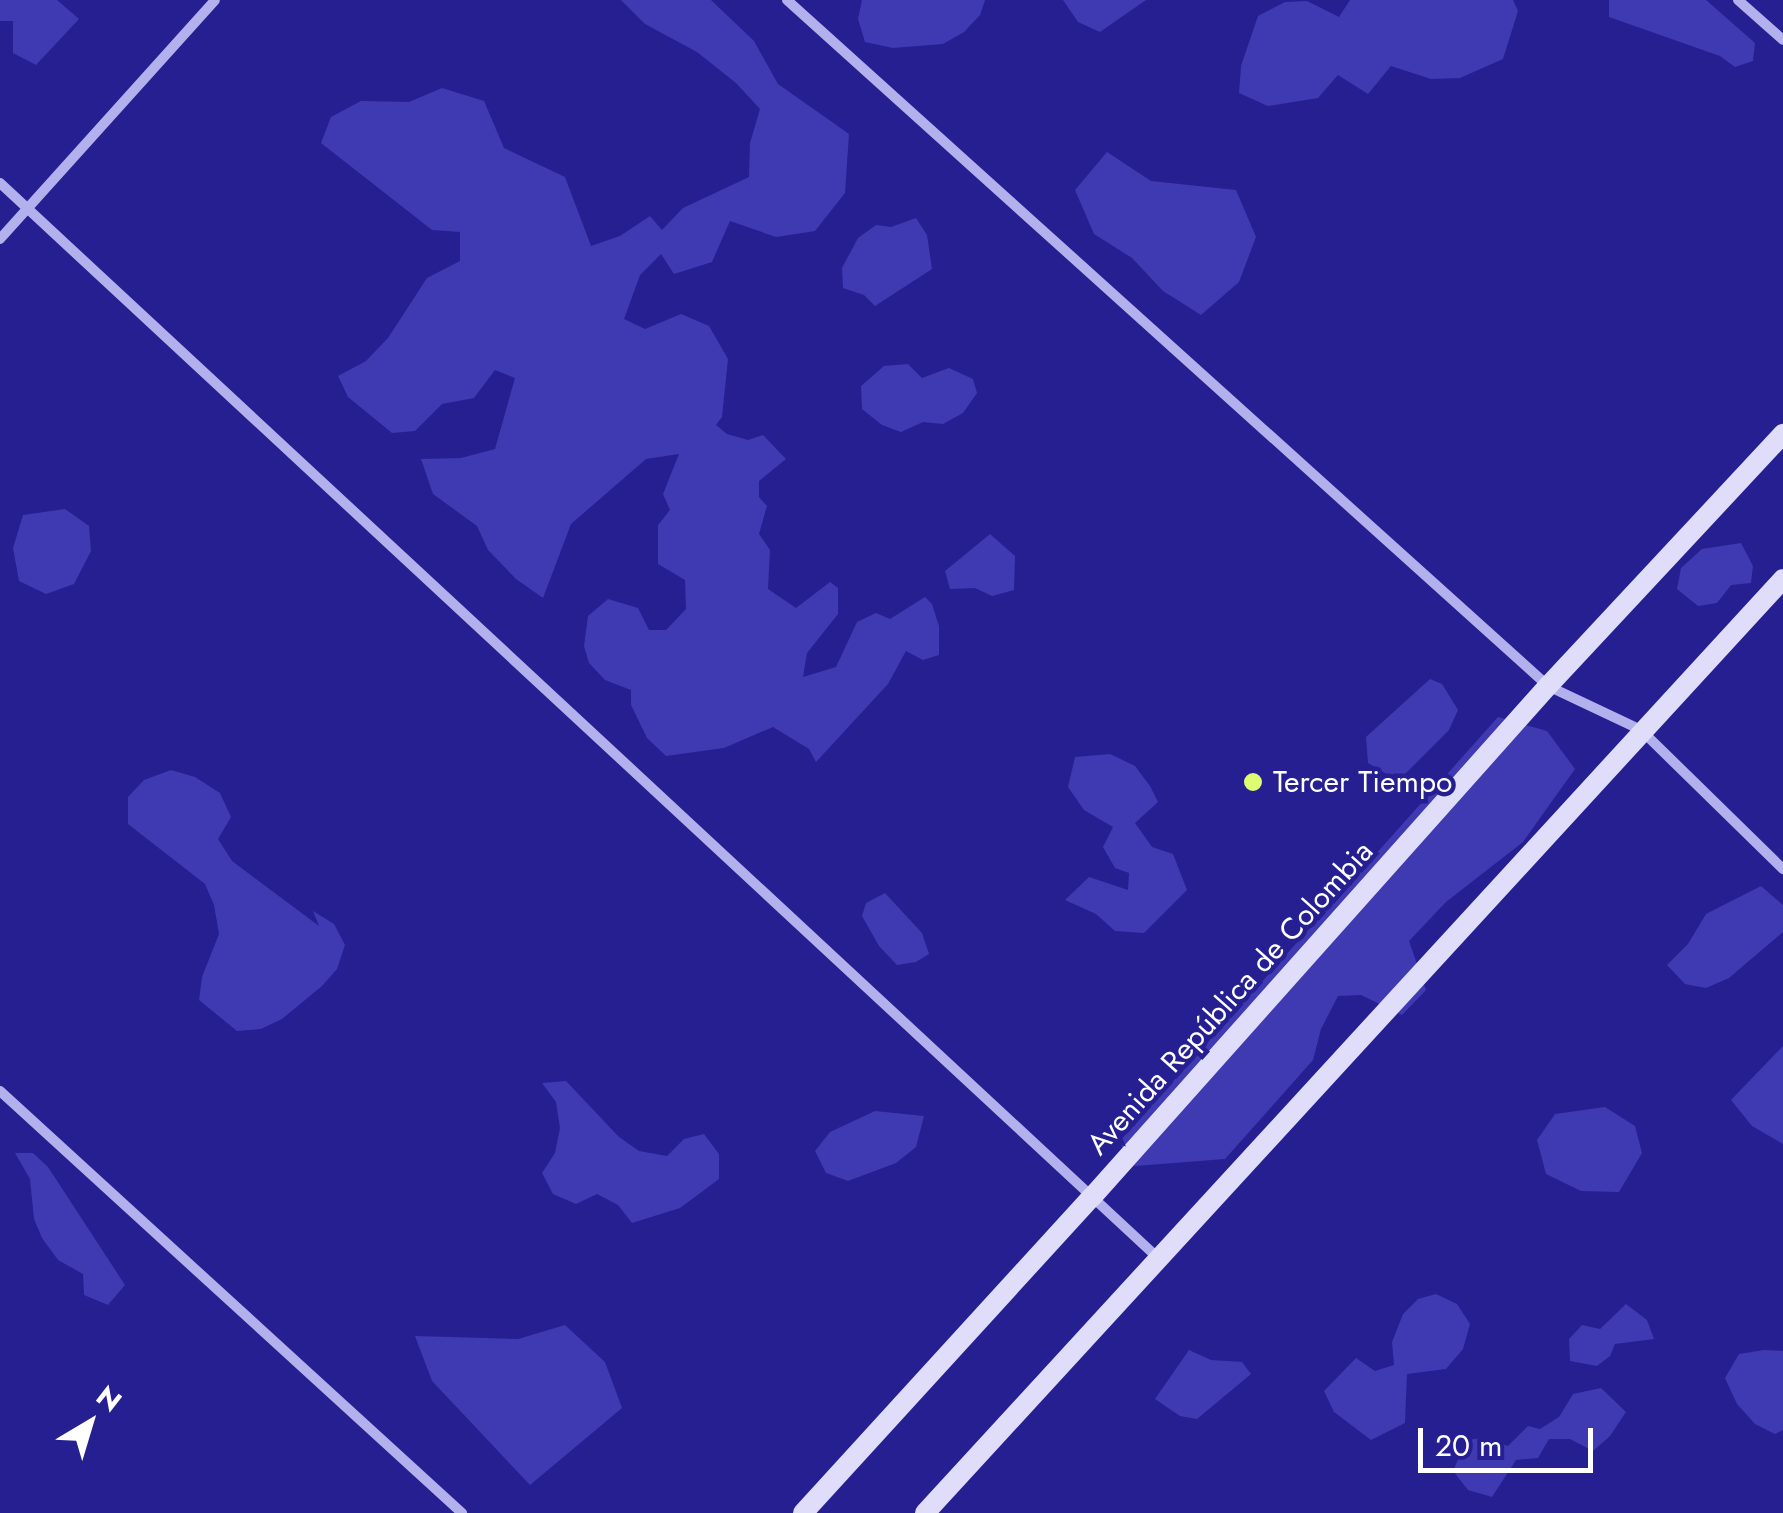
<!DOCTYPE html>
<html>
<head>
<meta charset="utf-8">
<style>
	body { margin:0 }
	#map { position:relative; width:1783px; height:1513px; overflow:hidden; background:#261f92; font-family:Jost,sans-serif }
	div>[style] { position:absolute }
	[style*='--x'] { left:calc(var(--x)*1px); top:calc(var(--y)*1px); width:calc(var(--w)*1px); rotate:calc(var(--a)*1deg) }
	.green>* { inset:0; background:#3f3ab2 }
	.street>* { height:10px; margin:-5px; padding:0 5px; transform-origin:5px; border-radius:5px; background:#b3b1ed }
	.secondary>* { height:20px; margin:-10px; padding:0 10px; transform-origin:10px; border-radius:10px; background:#dfddfa }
	.dots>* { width:28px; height:28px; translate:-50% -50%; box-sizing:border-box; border:5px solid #261f92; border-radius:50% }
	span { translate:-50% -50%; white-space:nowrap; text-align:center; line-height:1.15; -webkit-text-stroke:9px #261f92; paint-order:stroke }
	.poi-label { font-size:30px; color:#fff }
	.left { translate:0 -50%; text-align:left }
	.street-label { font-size:30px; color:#fff }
	.north { position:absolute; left:40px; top:1373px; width:100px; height:100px; -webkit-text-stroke:8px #261f92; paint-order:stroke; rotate:38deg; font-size:28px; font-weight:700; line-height:40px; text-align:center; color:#fff }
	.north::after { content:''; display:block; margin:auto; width:35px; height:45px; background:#fff; clip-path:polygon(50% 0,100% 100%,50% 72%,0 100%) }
	.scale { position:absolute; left:1418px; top:1428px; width:175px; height:45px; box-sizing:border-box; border:5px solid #fff; border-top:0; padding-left:12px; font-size:30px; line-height:35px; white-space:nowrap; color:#fff; -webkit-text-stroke:8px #261f92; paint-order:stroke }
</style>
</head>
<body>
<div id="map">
	<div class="green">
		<div style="clip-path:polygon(0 0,57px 0,79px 19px,36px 65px,13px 53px,13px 21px,0 21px)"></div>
		<div style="clip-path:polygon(621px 0,711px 0,754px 41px,778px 84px,849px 134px,845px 193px,815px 231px,776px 237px,730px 221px,712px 262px,674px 274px,661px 254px,640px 275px,624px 319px,645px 329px,681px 314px,709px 326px,728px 359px,722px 417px,716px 425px,727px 434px,748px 440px,763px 435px,786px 459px,759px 481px,759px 497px,767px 506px,759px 534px,770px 550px,768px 589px,796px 608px,830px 582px,838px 588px,838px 614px,807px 653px,803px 677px,836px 667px,857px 622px,876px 613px,890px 619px,925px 597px,932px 604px,939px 626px,939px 655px,923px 660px,906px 651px,888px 684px,816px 762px,809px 749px,773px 727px,724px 748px,666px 756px,647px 738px,631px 705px,631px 690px,605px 680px,589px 663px,584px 646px,588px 616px,608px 599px,638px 608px,649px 630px,666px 630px,686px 609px,685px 580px,658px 564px,658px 525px,670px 510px,663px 494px,679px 454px,646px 459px,571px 524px,543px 598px,516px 579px,488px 550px,477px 526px,433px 494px,421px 459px,461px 458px,495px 449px,515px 378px,495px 370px,474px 398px,442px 404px,415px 431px,392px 433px,348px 397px,338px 376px,366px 361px,388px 338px,427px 278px,460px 261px,460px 232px,432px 230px,321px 143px,331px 117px,361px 101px,409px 102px,442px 88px,484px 101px,504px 148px,565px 177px,591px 246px,620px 236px,650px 216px,662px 230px,683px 208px,749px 177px,750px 143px,760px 109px,736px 83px,697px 52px,645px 24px)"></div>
		<div style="clip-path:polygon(862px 0,985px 0,980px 15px,964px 32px,943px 44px,893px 48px,865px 42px,858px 19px)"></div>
		<div style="clip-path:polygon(1063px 0,1146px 0,1100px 32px,1078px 22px)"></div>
		<div style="clip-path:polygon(1350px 0,1513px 0,1518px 11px,1503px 59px,1460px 78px,1431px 79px,1391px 66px,1368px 94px,1338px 75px,1318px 98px,1268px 106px,1239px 93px,1241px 66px,1258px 16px,1285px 2px,1307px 1px,1339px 17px)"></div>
		<div style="clip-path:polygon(1609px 0,1706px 0,1755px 43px,1753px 61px,1735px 67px,1720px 56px,1609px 17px)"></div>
		<div style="clip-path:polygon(1107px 152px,1151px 181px,1236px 190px,1256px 237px,1239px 282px,1201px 315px,1163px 291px,1132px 258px,1094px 234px,1075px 190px)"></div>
		<div style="clip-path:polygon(916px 218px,927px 235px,932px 269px,875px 306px,864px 295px,843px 288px,842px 268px,858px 238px,876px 225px,891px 227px)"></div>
		<div style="clip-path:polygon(908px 364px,922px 378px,949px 368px,973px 379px,977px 393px,963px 413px,943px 424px,923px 422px,901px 432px,882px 425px,862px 409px,861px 386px,884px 366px)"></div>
		<div style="clip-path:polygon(65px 509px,89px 526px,91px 551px,74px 584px,46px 594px,19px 581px,13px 548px,23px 515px)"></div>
		<div style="clip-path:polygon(990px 534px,1015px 556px,1014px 590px,992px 596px,975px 588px,950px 589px,945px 571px)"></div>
		<div style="clip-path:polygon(1741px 543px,1753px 566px,1751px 583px,1731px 585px,1717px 603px,1698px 606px,1677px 589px,1681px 568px,1702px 549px)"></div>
		<div style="clip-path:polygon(1430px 679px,1442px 684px,1458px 710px,1449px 730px,1398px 781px,1368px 763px,1366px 737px)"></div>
		<div style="clip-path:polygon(1498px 717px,1547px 731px,1575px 769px,1523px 842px,1446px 902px,1409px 941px,1426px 990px,1402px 1015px,1361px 995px,1338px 996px,1321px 1029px,1313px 1060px,1225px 1159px,1135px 1166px,1119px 1142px)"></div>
		<div style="clip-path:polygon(1110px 754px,1135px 766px,1150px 786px,1158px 802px,1135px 823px,1152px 847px,1173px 854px,1187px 890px,1144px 933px,1115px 931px,1096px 914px,1065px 900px,1089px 877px,1128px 890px,1129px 873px,1115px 868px,1103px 847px,1113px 827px,1084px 810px,1068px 787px,1075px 757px)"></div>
		<div style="clip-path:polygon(171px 770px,195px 777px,220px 793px,231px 817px,218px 839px,232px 861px,319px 926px,313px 911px,334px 924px,345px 945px,337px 969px,322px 986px,282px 1019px,261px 1029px,237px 1031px,199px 1000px,202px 977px,219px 934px,214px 905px,205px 884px,128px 824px,128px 797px,144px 780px)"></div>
		<div style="clip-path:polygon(1761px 886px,1783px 905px,1783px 932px,1729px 978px,1706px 988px,1685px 984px,1667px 965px,1688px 944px,1706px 914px)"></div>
		<div style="clip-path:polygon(885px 893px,922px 933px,929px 954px,916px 962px,897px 965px,879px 946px,862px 916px,866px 903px)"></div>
		<div style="clip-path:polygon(1783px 1046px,1783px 1144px,1752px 1126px,1731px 1100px)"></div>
		<div style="clip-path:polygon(566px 1081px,619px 1137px,639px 1151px,667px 1156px,684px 1139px,704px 1134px,719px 1154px,719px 1179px,680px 1208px,632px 1223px,618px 1205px,597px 1194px,576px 1204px,553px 1194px,542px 1173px,555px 1153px,560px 1128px,556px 1102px,542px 1083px)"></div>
		<div style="clip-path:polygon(1605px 1107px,1635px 1126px,1642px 1153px,1619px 1192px,1581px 1191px,1546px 1174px,1537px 1140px,1555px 1114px)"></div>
		<div style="clip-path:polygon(875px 1111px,924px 1116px,916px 1147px,896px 1163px,848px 1181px,826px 1173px,815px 1151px,830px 1132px)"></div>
		<div style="clip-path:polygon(15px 1153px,33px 1153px,48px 1167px,125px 1285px,108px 1305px,84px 1295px,83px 1274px,58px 1260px,42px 1238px,34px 1219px,30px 1179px)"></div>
		<div style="clip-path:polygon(1436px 1294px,1457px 1304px,1470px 1324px,1463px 1349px,1446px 1369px,1407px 1374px,1405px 1423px,1371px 1440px,1334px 1412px,1324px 1391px,1356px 1358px,1375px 1371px,1394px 1365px,1392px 1342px,1403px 1314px,1418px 1299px)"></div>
		<div style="clip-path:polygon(1626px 1304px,1647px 1320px,1654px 1339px,1615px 1344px,1610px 1356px,1597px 1366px,1570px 1361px,1569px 1339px,1582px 1325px,1600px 1329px)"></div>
		<div style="clip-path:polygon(565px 1325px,605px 1362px,622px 1408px,530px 1485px,432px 1381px,415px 1336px,518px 1339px)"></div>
		<div style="clip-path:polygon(1189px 1350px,1211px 1360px,1242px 1362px,1251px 1374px,1197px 1419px,1180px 1416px,1155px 1399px)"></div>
		<div style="clip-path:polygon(1764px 1350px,1783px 1351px,1783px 1430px,1775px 1434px,1755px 1424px,1737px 1404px,1725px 1378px,1739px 1354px)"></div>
		<div style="clip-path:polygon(1601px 1388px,1626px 1412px,1610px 1436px,1593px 1451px,1570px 1439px,1549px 1439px,1538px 1458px,1516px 1460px,1492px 1497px,1468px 1490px,1453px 1471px,1467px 1440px,1482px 1438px,1508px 1446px,1528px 1426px,1540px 1429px,1559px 1417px,1573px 1394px)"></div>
	</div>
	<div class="street">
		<div style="--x:787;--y:0;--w:1025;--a:42.03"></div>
		<div style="--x:1548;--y:686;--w:103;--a:25.3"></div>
		<div style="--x:1641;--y:730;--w:199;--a:44.4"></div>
		<div style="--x:1738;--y:0;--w:60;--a:41.6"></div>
		<div style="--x:0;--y:183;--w:1581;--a:42.87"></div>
		<div style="--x:0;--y:239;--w:321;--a:-48"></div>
		<div style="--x:0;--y:1091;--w:626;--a:42.41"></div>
	</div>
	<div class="secondary">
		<div style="--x:803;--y:1513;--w:428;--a:-47.6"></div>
		<div style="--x:1092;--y:1197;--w:685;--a:-48.26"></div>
		<div style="--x:1548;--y:686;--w:345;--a:-47"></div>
		<div style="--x:925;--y:1513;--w:1268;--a:-47.43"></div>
	</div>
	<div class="dots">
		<div style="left:1253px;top:782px;background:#dffb71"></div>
	</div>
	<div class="poi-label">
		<span class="left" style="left:1273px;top:782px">Tercer Tiempo</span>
	</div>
	<div class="street-label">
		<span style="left:1230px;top:998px;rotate:-48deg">Avenida República de Colombia</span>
	</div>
	<div class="north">N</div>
	<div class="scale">20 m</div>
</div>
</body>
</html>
